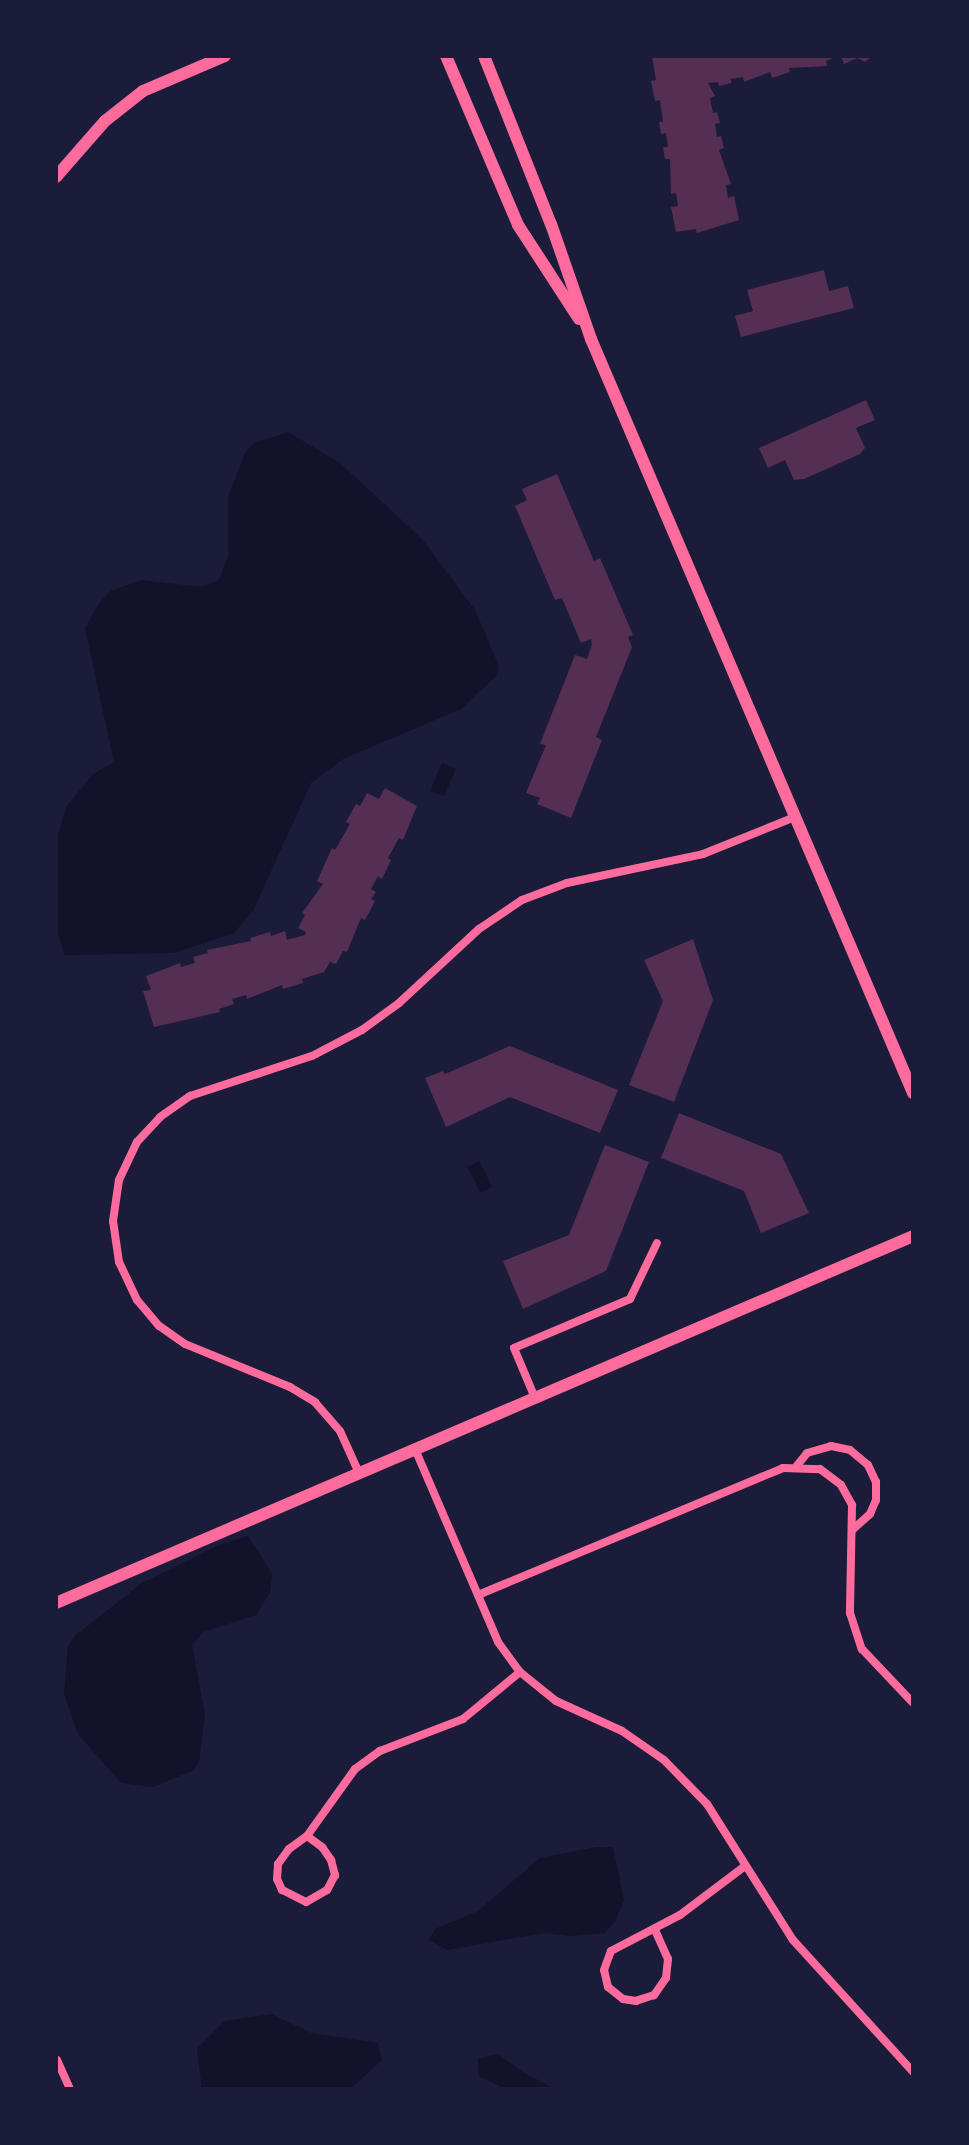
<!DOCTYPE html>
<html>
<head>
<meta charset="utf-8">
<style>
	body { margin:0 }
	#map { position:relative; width:969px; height:2145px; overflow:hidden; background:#1b1b3a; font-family:Jost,sans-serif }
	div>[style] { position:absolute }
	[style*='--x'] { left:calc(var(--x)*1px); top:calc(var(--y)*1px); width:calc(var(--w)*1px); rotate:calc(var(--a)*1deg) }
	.water>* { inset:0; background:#12122b; transform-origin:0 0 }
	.building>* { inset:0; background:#542f53 }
	.minor>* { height:8px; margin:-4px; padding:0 4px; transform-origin:4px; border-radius:4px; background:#ff6b9d }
	.tertiary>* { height:12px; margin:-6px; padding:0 6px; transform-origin:6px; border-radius:6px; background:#ff6b9d }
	span { translate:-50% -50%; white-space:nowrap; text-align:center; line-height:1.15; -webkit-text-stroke:8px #1b1b3a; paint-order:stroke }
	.frame { position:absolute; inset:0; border:58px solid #1b1b3a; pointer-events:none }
</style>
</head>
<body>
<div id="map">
	<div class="water">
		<div style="clip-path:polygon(288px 432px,340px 463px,422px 539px,475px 610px,499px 666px,497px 675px,461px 709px,343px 759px,311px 783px,253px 911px,234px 933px,174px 953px,65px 955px,56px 930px,56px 843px,66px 807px,93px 774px,114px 762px,85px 628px,99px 603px,111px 591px,141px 580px,201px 587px,219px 580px,228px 557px,228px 497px,245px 453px,254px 443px)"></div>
		<div style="left:442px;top:763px;width:15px;height:30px;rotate:23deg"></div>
		<div style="left:479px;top:1161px;width:29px;height:13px;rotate:63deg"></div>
		<div style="clip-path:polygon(248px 1536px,272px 1574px,270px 1592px,256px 1615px,203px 1632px,192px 1645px,205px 1714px,199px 1763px,192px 1771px,153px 1787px,121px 1783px,78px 1734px,64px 1694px,68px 1646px,76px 1635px,142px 1583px,219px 1545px)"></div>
		<div style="clip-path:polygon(597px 1847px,613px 1847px,624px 1900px,615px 1922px,604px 1933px,570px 1936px,544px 1933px,447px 1950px,429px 1940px,435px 1929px,478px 1911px,540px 1858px)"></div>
		<div style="clip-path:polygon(272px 2014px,311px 2033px,378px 2043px,382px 2060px,350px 2089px,202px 2089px,197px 2048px,224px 2021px)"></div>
		<div style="clip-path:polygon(498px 2054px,523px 2072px,555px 2089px,505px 2089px,479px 2076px,478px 2059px)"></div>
	</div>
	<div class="building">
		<div style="clip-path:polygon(652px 56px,838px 56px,826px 61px,827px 66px,789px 68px,790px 72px,772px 78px,770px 72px,744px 82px,743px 77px,730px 79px,732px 83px,719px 86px,718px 82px,708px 83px,715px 96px,710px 98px,713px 113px,717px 112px,720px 123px,715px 124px,717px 137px,721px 136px,724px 148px,719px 150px,731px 184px,726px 185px,728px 198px,734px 196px,739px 220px,697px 233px,696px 229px,676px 232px,671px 207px,678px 206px,676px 193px,671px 194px,670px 159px,665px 159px,663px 147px,668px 147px,666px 133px,661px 134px,659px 122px,663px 122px,660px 100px,655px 101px,651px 81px,656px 80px)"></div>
		<div style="clip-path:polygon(841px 56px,873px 56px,865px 62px,857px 58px,844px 64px)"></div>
		<div style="clip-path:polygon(824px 270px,829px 291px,848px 286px,854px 308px,741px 337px,735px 316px,753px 311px,747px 290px)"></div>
		<div style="clip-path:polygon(866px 400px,875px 420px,856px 428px,865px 448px,860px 454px,804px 479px,794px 480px,785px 460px,768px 468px,759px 448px)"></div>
		<div style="clip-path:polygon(557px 474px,594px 561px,600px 558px,633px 635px,628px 637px,632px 647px,596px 737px,602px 740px,571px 818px,537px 804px,540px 798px,526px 793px,546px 745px,540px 744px,575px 655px,587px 659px,592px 644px,591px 639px,581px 643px,562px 598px,555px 600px,515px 506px,527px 500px,522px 489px)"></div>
		<div style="clip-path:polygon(385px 788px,417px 806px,403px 840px,399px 838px,388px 858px,391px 860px,382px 879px,378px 876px,371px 889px,376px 892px,371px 899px,375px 901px,365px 920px,361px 918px,347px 952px,343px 951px,336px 964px,330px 962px,324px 972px,302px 979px,303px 983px,283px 989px,282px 985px,247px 999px,246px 995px,232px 999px,234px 1004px,219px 1009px,220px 1012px,154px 1027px,143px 991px,151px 990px,146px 976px,180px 963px,181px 967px,195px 963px,193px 957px,208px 953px,207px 950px,251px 941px,250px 938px,270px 932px,271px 936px,285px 931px,287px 940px,305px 935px,306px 932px,298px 928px,305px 915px,302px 913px,323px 884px,317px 881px,332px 848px,335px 850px,350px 824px,346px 822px,356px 804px,360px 806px,367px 793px,379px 799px)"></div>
		<div style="clip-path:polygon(693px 939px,713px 1000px,674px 1102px,629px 1085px,663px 1001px,644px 960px)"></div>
		<div style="clip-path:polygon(510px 1046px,618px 1090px,600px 1133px,510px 1097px,446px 1127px,425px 1078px,443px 1071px,445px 1074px)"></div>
		<div style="clip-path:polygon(679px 1113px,781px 1154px,809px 1213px,761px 1233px,744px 1191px,661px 1158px)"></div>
		<div style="clip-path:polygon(605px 1145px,649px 1162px,606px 1271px,523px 1309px,503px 1261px,569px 1235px)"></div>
	</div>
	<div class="minor">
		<div style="--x:535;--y:1398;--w:54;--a:-112.8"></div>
		<div style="--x:514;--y:1348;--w:126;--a:-22.9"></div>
		<div style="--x:630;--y:1299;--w:62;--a:-64.3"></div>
		<div style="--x:415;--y:1449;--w:210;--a:66.7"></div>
		<div style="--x:498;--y:1642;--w:37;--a:54"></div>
		<div style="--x:520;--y:1672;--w:46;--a:38.9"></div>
		<div style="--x:556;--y:1701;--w:72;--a:24.4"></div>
		<div style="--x:622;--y:1731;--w:51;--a:34.6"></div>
		<div style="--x:664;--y:1760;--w:62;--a:45.7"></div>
		<div style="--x:707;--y:1804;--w:161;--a:57.7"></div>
		<div style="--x:793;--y:1940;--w:178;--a:47.7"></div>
		<div style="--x:795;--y:1468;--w:19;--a:-51"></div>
		<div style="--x:807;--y:1453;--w:25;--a:-16"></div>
		<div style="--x:831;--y:1446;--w:19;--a:12"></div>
		<div style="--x:850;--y:1450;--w:23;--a:40"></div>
		<div style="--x:868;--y:1465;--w:19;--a:65"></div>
		<div style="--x:876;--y:1482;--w:18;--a:90"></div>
		<div style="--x:876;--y:1500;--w:15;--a:113"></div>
		<div style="--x:870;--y:1514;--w:24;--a:138"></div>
		<div style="--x:359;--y:1473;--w:46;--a:-114.3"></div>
		<div style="--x:340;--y:1431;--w:38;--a:-131"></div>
		<div style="--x:315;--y:1402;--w:29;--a:-149"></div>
		<div style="--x:290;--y:1387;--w:113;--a:-157.7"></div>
		<div style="--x:185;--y:1344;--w:32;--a:-145"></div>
		<div style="--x:159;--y:1326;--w:34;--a:-130"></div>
		<div style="--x:137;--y:1300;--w:42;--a:-115.3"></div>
		<div style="--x:119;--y:1262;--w:41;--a:-98.3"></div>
		<div style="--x:113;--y:1221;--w:41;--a:-81.7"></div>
		<div style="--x:119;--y:1180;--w:42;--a:-64.7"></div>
		<div style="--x:137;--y:1142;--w:34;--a:-47"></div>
		<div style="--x:160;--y:1117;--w:37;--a:-35"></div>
		<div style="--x:190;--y:1096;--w:128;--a:-18.2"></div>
		<div style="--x:312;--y:1056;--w:56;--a:-27.5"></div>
		<div style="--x:362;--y:1030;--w:46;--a:-36.1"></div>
		<div style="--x:399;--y:1003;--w:109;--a:-42.8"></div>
		<div style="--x:479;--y:929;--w:52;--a:-34"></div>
		<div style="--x:522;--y:900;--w:48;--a:-20.7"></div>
		<div style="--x:567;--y:883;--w:139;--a:-12"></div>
		<div style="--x:703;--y:854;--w:99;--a:-21.9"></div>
		<div style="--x:478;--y:1595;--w:330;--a:-22.6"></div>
		<div style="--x:783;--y:1468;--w:37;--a:2"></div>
		<div style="--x:820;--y:1469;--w:26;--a:37"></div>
		<div style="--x:841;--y:1485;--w:23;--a:61"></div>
		<div style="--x:852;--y:1505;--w:108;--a:91.1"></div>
		<div style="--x:850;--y:1613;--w:38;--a:72"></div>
		<div style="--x:862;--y:1649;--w:74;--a:46.6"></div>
		<div style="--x:307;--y:1836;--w:19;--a:36"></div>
		<div style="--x:322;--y:1847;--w:16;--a:55"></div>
		<div style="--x:331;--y:1860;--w:16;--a:75"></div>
		<div style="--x:335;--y:1875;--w:17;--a:118"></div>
		<div style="--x:327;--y:1890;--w:24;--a:150"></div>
		<div style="--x:306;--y:1902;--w:27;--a:-153"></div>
		<div style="--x:282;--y:1890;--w:12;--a:-114"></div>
		<div style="--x:277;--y:1879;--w:15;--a:-86"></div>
		<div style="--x:278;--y:1864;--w:19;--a:-54"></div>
		<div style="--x:289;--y:1849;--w:22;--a:-36"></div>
		<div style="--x:307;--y:1836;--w:82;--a:-54.4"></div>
		<div style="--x:355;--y:1769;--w:31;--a:-36"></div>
		<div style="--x:380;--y:1751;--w:89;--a:-21.1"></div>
		<div style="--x:463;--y:1719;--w:74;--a:-39.5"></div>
		<div style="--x:655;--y:1930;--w:32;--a:66"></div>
		<div style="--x:668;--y:1959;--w:19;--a:96"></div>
		<div style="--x:666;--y:1978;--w:21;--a:125"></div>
		<div style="--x:654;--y:1995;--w:19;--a:162"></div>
		<div style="--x:636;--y:2001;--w:13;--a:-171"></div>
		<div style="--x:623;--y:1999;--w:19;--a:-141"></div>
		<div style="--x:608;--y:1987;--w:17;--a:-103"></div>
		<div style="--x:604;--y:1970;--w:20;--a:-70"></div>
		<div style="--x:611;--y:1951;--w:78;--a:-27.6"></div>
		<div style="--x:680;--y:1915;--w:81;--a:-37"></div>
		<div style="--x:57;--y:2060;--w:32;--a:66"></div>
	</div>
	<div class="tertiary">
		<div style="--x:446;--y:56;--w:184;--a:66.9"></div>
		<div style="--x:518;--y:225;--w:112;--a:57"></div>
		<div style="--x:484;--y:56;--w:181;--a:68.3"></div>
		<div style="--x:551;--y:224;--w:122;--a:70.8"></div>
		<div style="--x:591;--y:339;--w:820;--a:66.87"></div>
		<div style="--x:56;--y:177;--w:74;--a:-48.8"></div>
		<div style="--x:105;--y:121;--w:48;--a:-38.3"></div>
		<div style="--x:143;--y:91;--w:89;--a:-23.1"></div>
		<div style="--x:56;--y:1603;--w:932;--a:-23.18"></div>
	</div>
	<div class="frame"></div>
</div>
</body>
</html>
